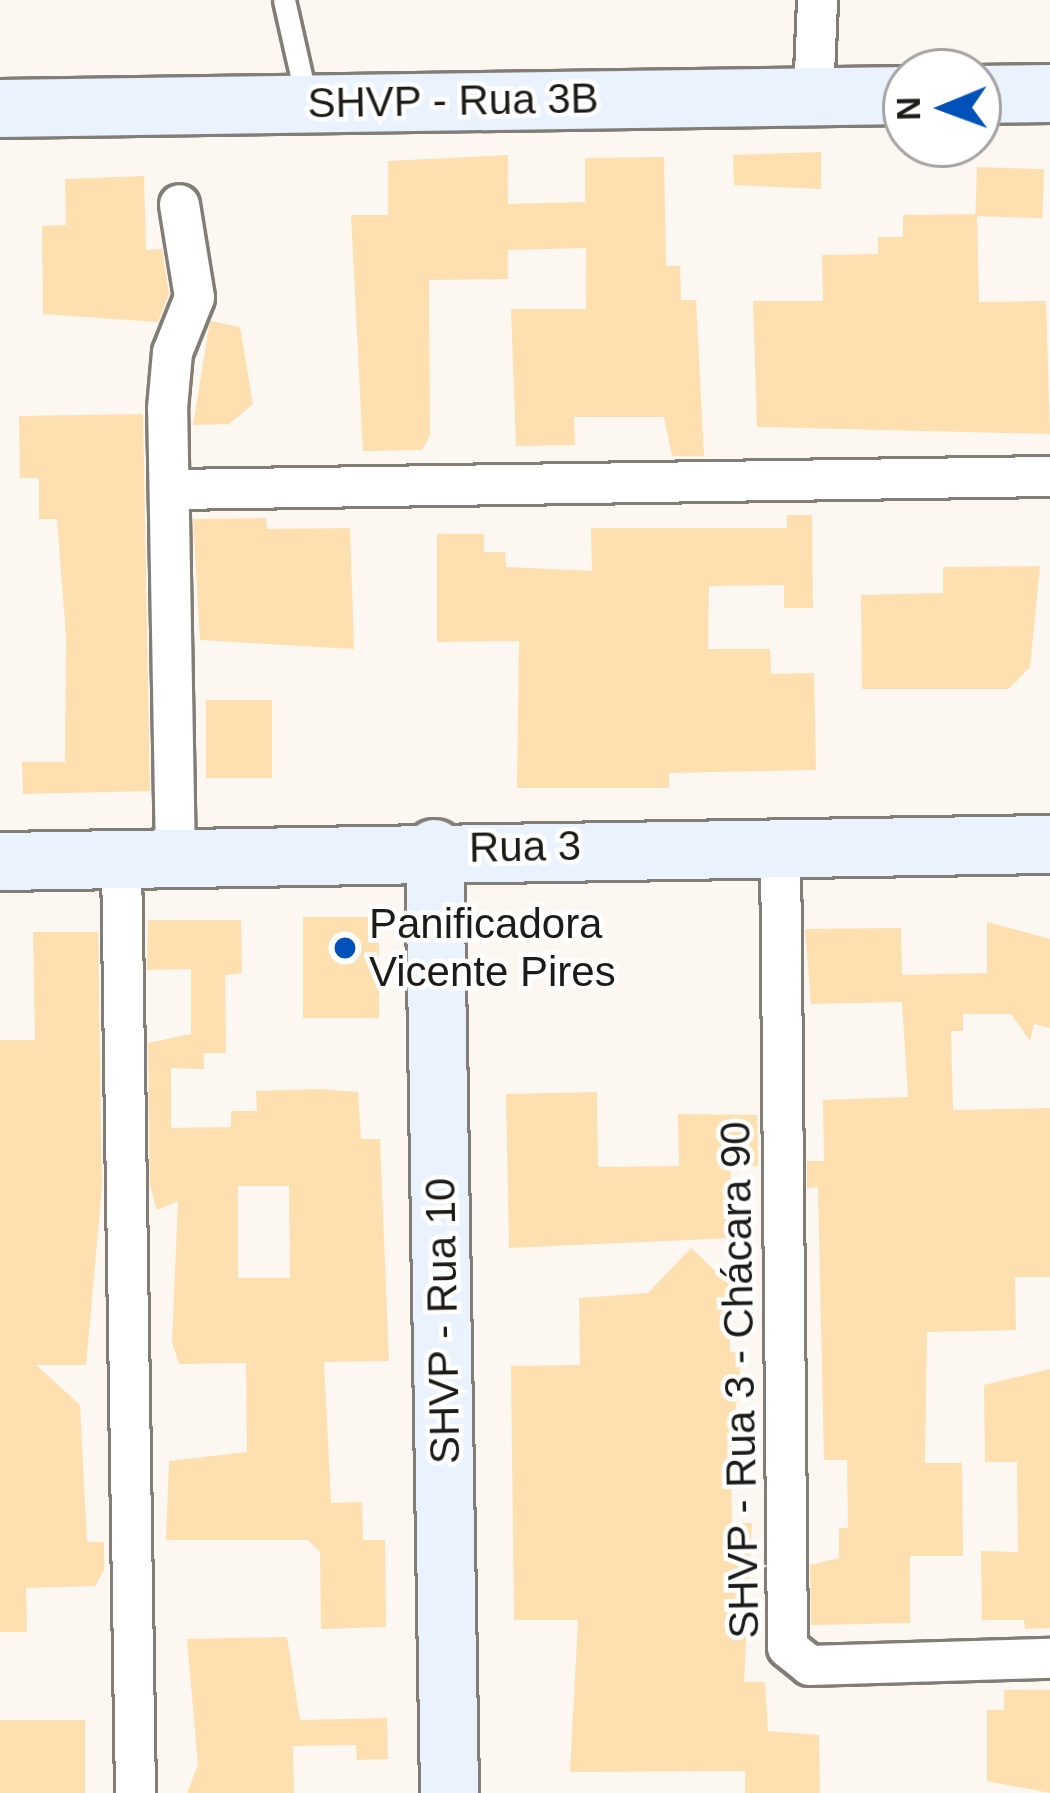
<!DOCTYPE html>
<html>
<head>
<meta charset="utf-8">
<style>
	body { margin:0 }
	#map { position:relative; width:1050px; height:1793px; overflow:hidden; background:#fcf7f0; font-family:Arial,sans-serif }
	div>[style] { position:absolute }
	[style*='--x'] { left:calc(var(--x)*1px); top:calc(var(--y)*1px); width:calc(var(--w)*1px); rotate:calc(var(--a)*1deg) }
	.building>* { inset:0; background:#fddfb0; transform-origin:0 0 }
	.roads { filter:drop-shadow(3px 0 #827e77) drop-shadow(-3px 0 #827e77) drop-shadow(0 3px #827e77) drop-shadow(0 -3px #827e77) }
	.lane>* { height:21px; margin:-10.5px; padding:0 10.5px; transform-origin:10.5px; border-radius:10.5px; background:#fff }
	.street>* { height:39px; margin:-19.5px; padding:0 19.5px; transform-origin:19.5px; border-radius:19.5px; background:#fff }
	.secondary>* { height:57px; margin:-28.5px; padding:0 28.5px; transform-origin:28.5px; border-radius:28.5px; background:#eaf2fe }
	.dots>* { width:33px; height:33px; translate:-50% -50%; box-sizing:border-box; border:6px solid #fff; border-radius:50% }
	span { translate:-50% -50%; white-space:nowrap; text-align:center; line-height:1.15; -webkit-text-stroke:9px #fff; paint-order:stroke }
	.street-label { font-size:42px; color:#1d1b18 }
	.poi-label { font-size:42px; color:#1d1b18 }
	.left { translate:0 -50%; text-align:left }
	.north { position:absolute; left:882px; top:48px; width:120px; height:120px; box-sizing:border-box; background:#fff; border:3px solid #a5a4a3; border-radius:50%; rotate:269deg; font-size:33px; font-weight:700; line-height:48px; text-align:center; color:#1d1b18 }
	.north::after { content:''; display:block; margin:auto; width:42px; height:54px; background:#0051ba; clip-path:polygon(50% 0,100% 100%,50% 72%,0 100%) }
</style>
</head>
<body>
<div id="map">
	<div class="building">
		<div style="clip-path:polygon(821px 152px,821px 189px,734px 185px,733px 155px)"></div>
		<div style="clip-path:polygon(508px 155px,508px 204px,585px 202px,585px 158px,664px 157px,666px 266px,680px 266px,681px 300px,696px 300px,704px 456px,672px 456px,664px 417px,574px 417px,575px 445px,516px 446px,511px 309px,586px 309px,586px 248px,508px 250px,508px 279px,429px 280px,430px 436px,422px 450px,363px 451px,351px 215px,388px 215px,388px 161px)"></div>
		<div style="left:977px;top:167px;width:67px;height:49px;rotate:2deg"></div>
		<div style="clip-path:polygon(144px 176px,146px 250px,162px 249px,169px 294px,158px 322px,43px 314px,42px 226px,66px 225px,65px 179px)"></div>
		<div style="clip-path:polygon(977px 214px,979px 302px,1046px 301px,1050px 434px,757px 427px,753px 301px,823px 301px,822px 255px,878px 254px,878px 237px,903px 237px,903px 215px)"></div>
		<div style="clip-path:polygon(210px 321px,240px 327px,253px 404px,229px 424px,193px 425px)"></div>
		<div style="clip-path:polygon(143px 414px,150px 791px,23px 794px,22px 762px,65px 762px,66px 636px,57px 519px,39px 519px,39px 478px,20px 478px,19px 416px)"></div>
		<div style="clip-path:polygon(787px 515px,812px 515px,813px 608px,784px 608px,784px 585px,709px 586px,708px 649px,770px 649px,771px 674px,814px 673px,816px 770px,669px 773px,669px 788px,517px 788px,519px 641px,437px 642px,437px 534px,484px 534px,484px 552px,505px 552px,506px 567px,592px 571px,591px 528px,787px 528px)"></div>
		<div style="clip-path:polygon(266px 518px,267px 529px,350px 528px,354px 649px,200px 640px,193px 519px)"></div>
		<div style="clip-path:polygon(1040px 566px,1030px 667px,1008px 689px,862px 689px,861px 595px,943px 593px,943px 567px)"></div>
		<div style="left:206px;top:700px;width:66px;height:78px"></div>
		<div style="left:303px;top:917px;width:76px;height:101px"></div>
		<div style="clip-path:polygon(evenodd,148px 920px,241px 920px,242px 973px,225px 975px,226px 1053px,204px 1053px,204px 1069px,171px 1068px,171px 1128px,231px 1127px,231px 1111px,257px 1111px,256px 1091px,321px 1089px,358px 1092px,361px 1139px,380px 1139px,389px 1361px,324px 1362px,331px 1503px,362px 1502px,363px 1540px,385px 1540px,386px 1627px,321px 1629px,320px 1552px,308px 1540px,166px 1540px,169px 1461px,247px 1452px,246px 1363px,179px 1364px,172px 1342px,178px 1201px,157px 1210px,150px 1186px,148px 1043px,191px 1034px,191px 969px,147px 970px,148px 920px,238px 1186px,289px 1186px,290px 1278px,238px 1278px,238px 1186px)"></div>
		<div style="clip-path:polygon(987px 922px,1050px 939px,1050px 1028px,1034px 1024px,1030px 1041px,1011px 1014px,963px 1014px,963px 1031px,951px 1031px,953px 1110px,1050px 1108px,1050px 1277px,1015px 1277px,1016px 1330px,927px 1332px,925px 1463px,962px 1463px,963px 1556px,910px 1556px,910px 1623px,811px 1625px,810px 1565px,839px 1558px,839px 1528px,848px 1528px,847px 1460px,824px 1460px,818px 1187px,807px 1188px,807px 1161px,824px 1161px,823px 1100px,908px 1097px,902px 1002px,811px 1004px,805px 929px,901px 928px,902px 975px,987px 973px)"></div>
		<div style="clip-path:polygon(33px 932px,98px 932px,102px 1187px,86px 1365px,36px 1365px,80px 1405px,87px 1542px,104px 1542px,104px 1570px,95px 1586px,26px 1588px,27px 1632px,0 1632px,0 1040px,35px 1040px)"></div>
		<div style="clip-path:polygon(597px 1092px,598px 1167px,679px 1166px,678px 1114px,757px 1115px,758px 1166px,731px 1166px,731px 1238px,509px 1248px,506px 1094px)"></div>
		<div style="clip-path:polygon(691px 1248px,729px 1284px,730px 1352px,742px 1352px,731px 1453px,732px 1523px,752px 1523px,744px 1682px,765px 1682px,768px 1731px,819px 1735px,820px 1793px,745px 1793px,745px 1771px,570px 1772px,578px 1620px,514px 1620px,511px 1366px,580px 1365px,579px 1298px,648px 1293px)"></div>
		<div style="clip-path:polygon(1050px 1369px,1050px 1628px,1025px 1629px,1024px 1620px,982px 1620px,981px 1551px,1018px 1552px,1017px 1462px,985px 1462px,984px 1385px)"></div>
		<div style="clip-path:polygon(287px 1637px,300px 1720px,387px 1718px,388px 1759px,357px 1760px,356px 1745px,293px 1746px,294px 1793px,187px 1793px,198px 1765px,187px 1639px)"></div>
		<div style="clip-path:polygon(1004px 1690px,1050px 1690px,1050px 1793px,987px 1781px,987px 1710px,1004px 1710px)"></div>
		<div style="left:0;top:1720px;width:85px;height:73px"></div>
	</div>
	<div class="roads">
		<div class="lane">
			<div style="--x:284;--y:0;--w:105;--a:77.3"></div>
		</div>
		<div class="street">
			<div style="--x:813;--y:97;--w:97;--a:-87.6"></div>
			<div style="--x:173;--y:489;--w:877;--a:-0.85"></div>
			<div style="--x:780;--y:843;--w:804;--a:89.5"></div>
			<div style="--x:787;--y:1647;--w:28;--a:39"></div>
			<div style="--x:809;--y:1665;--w:241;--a:-1.7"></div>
			<div style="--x:175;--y:859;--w:451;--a:-91"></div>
			<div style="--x:167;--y:408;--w:56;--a:-84.9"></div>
			<div style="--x:172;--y:352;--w:59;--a:-68.2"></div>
			<div style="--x:194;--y:297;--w:94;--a:-99.2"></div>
			<div style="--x:121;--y:860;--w:933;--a:89.14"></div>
		</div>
		<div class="secondary">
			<div style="--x:978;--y:94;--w:72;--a:-0.8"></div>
			<div style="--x:0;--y:108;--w:906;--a:-0.82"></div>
			<div style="--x:434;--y:848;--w:945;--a:89.09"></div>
			<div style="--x:0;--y:861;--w:1050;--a:-0.93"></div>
		</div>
	</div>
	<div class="dots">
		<div style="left:345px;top:948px;background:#0051ba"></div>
	</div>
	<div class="street-label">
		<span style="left:453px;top:101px;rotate:-1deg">SHVP - Rua 3B</span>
		<span style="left:525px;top:847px;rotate:-1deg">Rua 3</span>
		<span style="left:443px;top:1321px;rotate:-91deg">SHVP - Rua 10</span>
		<span style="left:740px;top:1380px;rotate:-91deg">SHVP - Rua 3 - Chácara 90</span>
	</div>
	<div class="poi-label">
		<span class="left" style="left:369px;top:948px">Panificadora<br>Vicente Pires</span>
	</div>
	<div class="north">N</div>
</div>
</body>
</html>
